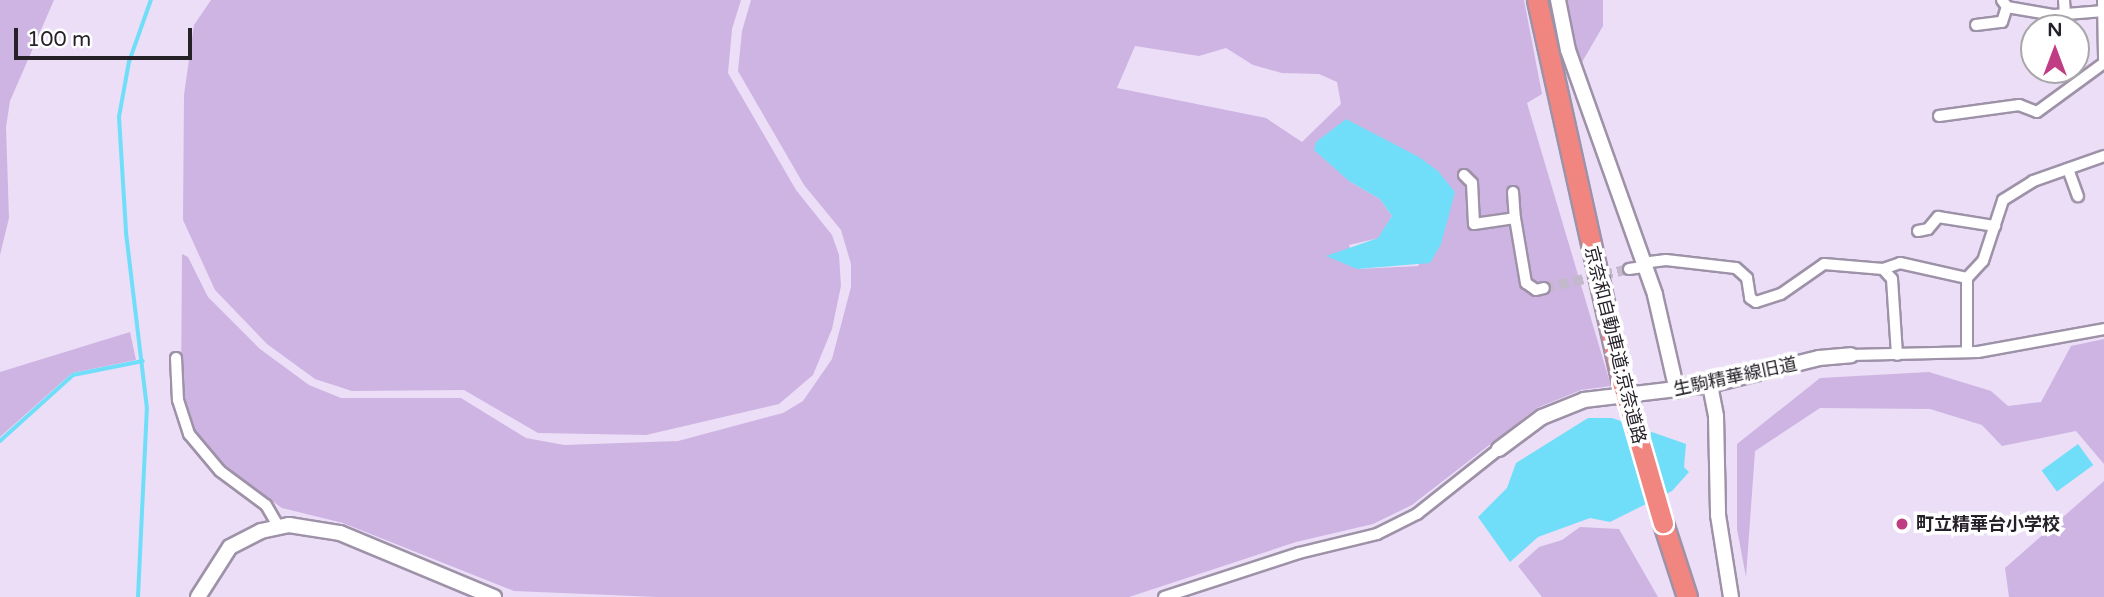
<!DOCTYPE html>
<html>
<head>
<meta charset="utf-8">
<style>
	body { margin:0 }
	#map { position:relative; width:2104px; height:597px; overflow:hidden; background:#ebdef6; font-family:"Varela Round","Noto Sans JP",sans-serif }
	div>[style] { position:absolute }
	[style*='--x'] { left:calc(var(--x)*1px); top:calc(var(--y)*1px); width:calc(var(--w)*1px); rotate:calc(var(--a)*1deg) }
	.green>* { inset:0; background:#ceb4e3 }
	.water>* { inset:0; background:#70def8; transform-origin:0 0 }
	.stream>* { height:3.5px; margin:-1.75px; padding:0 1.75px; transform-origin:1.75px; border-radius:1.75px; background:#70def8 }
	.minor-tunnel>* { height:10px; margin-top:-5px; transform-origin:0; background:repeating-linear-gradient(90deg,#c4b8cd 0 10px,transparent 0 15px) }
	.roads { filter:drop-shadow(2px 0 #9e92a8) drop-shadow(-2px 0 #9e92a8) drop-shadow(0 2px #9e92a8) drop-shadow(0 -2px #9e92a8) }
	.minor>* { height:10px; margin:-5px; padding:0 5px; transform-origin:5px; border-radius:5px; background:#fff }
	.tertiary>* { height:14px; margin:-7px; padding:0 7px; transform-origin:7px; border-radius:7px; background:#fff }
	.motorway>* { height:19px; margin:-9.5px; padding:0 9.5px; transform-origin:9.5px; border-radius:9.5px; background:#f18681 }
	.bridges { filter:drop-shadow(2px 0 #fff) drop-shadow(-2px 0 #fff) drop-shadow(0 2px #fff) drop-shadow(0 -2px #fff) }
	.motorway-bridge>* { height:19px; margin:-9.5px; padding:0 9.5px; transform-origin:9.5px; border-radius:9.5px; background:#f18681 }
	.dots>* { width:19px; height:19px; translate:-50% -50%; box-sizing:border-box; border:4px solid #fff; border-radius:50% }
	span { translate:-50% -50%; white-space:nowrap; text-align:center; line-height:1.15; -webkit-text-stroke:7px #fff; paint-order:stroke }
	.street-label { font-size:18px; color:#262129 }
	.poi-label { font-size:18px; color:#262129; font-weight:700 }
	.left { translate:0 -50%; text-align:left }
	.north { position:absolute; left:2020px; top:14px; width:70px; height:70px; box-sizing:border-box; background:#fff; border:2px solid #a8a6a9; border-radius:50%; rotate:0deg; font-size:19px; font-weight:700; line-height:28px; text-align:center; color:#262129 }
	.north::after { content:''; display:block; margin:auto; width:24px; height:32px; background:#c03d83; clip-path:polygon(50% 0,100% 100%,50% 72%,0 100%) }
	.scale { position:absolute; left:14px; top:28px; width:178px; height:32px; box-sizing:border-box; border:4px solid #262129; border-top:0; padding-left:9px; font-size:21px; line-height:24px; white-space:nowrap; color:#262129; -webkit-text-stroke:5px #fff; paint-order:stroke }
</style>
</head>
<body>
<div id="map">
	<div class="green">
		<div style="clip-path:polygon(0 0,54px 0,10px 101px,6px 127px,9px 218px,0 255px)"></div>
		<div style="clip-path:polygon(211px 0,741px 0,732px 29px,728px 73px,796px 190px,832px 235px,839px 255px,841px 286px,832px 329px,813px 375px,779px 404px,646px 435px,538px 433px,464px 390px,352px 391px,315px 379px,267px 344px,215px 290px,183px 220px,184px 95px,194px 25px)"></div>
		<div style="clip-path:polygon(evenodd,751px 0,1524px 0,1542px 94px,1527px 103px,1611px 386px,1581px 390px,1537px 408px,1412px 505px,1373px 524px,1296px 542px,1129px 597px,657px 597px,514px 591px,343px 523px,282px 508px,220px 465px,203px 445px,192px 426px,181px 389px,182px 254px,188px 257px,208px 297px,260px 349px,309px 385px,341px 398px,461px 398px,526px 438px,564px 445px,678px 441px,783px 413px,803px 401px,832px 359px,851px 287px,851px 264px,841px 230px,804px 185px,738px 71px,742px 31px,751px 0,1135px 46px,1199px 56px,1226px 48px,1253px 65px,1282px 73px,1319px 74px,1337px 82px,1341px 104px,1302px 142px,1266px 118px,1117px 88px,1135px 46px,751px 0,1349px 181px,1455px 192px,1418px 266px,1357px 269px,1349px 245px,1379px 238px,1392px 216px,1380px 199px,1349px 181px)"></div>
		<div style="clip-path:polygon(1564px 0,1603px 0,1603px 26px,1578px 69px)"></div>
		<div style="clip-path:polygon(130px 332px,136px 360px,72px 373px,0 437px,0 372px)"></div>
		<div style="clip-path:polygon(2104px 339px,2104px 464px,2076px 431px,2002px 446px,1982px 425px,1930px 409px,1820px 408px,1755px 451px,1746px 577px,1737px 529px,1737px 444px,1820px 378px,1929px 372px,1991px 391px,2008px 406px,2041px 402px,2071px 346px)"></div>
		<div style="clip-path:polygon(2104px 481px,2104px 597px,2009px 597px,2005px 568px)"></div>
		<div style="clip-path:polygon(1580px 527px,1619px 529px,1658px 597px,1542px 597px,1518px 566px,1539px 547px,1562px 540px)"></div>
	</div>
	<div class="water">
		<div style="clip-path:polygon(1346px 119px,1419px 157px,1438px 171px,1455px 192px,1441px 244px,1430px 263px,1357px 269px,1326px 256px,1378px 238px,1392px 216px,1380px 199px,1349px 181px,1314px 150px,1316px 142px)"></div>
		<div style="clip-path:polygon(1588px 418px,1612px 418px,1686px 444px,1684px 467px,1689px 472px,1672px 491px,1610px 522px,1590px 518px,1538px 537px,1510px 562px,1478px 517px,1507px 488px,1516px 463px)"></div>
		<div style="left:2078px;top:444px;width:26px;height:45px;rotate:54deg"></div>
	</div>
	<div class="stream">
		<div style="--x:0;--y:441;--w:98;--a:-42.1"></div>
		<div style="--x:73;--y:375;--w:71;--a:-11.3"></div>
		<div style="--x:138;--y:597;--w:188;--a:-87.3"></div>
		<div style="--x:147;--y:409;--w:178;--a:-96.8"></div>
		<div style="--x:126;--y:232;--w:115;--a:-93.5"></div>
		<div style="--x:119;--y:117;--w:56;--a:-79.7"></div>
		<div style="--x:129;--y:62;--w:66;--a:-70.5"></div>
	</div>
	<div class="minor-tunnel">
		<div style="--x:1544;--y:288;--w:87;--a:-12.6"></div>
	</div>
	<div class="roads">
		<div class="minor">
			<div style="--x:2002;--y:0;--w:9;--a:54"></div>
			<div style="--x:2007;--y:7;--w:48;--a:9.7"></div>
			<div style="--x:2054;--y:15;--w:50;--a:-4.6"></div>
			<div style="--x:2064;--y:0;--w:14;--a:86"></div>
			<div style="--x:2103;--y:0;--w:60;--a:89"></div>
			<div style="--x:1976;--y:25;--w:26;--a:-7"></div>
			<div style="--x:2002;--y:22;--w:16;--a:-72"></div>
			<div style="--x:1939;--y:116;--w:81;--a:-7.8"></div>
			<div style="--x:2019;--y:105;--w:19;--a:21"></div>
			<div style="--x:2037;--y:112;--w:83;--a:-36.2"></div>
			<div style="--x:2068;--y:169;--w:29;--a:70"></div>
			<div style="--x:1464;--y:175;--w:11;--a:45"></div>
			<div style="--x:1472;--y:183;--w:41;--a:87.2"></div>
			<div style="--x:1474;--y:224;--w:41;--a:-8.3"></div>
			<div style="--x:1515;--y:218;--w:66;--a:80.4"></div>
			<div style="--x:1526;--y:283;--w:12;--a:35"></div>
			<div style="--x:1536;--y:290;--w:8;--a:-14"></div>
			<div style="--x:1513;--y:192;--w:26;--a:86"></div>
			<div style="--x:1918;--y:231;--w:10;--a:-11"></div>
			<div style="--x:1928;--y:229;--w:16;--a:-50"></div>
			<div style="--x:1938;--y:217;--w:58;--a:9"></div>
			<div style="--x:1642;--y:263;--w:24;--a:-7"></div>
			<div style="--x:1666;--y:260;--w:70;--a:6.5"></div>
			<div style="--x:1736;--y:268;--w:15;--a:42"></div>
			<div style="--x:1747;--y:278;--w:20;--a:81"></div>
			<div style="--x:1750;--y:298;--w:7;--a:34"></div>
			<div style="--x:1756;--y:302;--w:26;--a:-18"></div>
			<div style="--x:1781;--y:294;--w:52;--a:-34.9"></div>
			<div style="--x:1824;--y:264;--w:59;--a:4.8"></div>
			<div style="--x:1883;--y:269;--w:18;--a:-19"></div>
			<div style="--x:1900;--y:263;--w:69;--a:12.6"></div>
			<div style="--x:1629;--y:269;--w:14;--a:-8"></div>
			<div style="--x:1883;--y:269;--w:13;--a:48"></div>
			<div style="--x:1892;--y:279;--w:76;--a:86.2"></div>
			<div style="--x:1967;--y:352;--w:74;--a:-90"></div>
			<div style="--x:1967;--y:278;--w:23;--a:-47"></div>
			<div style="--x:1983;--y:261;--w:64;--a:-71.8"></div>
			<div style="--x:2003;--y:200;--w:36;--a:-32"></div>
			<div style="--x:2033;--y:181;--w:75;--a:-19.4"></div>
			<div style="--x:1851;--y:355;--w:127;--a:-1.4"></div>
			<div style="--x:1978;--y:352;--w:128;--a:-10.3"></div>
			<div style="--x:176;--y:358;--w:42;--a:87.3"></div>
			<div style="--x:178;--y:400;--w:36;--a:72"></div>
			<div style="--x:189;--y:434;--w:48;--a:50"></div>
			<div style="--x:220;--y:471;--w:57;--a:36.5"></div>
			<div style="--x:266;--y:505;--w:24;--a:60"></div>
			<div style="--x:1164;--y:597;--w:142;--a:-18.1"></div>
			<div style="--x:1299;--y:553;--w:80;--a:-13.7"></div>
			<div style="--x:1377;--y:534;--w:45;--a:-26.6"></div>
			<div style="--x:1417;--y:514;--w:105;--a:-38.4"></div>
		</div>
		<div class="tertiary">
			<div style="--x:1558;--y:0;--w:51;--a:78.7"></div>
			<div style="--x:1568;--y:50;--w:260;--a:70.4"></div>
			<div style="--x:1655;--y:295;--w:98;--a:77.1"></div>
			<div style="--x:1710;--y:385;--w:32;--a:79"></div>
			<div style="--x:1716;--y:416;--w:99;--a:88.8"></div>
			<div style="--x:1718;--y:515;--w:83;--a:81"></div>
			<div style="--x:1499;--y:449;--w:54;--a:-36.7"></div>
			<div style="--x:1542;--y:417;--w:45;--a:-22"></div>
			<div style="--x:1584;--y:400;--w:127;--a:-6.8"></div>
			<div style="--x:1710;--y:385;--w:112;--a:-13.9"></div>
			<div style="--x:1819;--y:358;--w:32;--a:-5"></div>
			<div style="--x:198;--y:597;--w:59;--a:-57.4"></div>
			<div style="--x:230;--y:547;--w:35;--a:-27"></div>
			<div style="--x:261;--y:531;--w:29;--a:-12"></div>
			<div style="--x:289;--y:525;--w:52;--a:8.9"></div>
			<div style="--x:340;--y:533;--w:167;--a:22.6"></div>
		</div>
		<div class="motorway">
			<div style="--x:1537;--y:0;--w:391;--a:77.5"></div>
			<div style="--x:1663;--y:523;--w:78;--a:72"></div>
		</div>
	</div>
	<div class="bridges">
		<div class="motorway-bridge">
			<div style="--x:1622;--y:382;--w:147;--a:73.8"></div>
		</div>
	</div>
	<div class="dots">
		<div style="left:1902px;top:524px;background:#c03d83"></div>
	</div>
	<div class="street-label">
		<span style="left:1615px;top:345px;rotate:76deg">京奈和自動車道;京奈道路</span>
		<span style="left:1735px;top:377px;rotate:-12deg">生駒精華線旧道</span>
	</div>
	<div class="poi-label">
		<span class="left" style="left:1916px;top:524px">町立精華台小学校</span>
	</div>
	<div class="north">N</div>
	<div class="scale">100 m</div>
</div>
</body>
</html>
